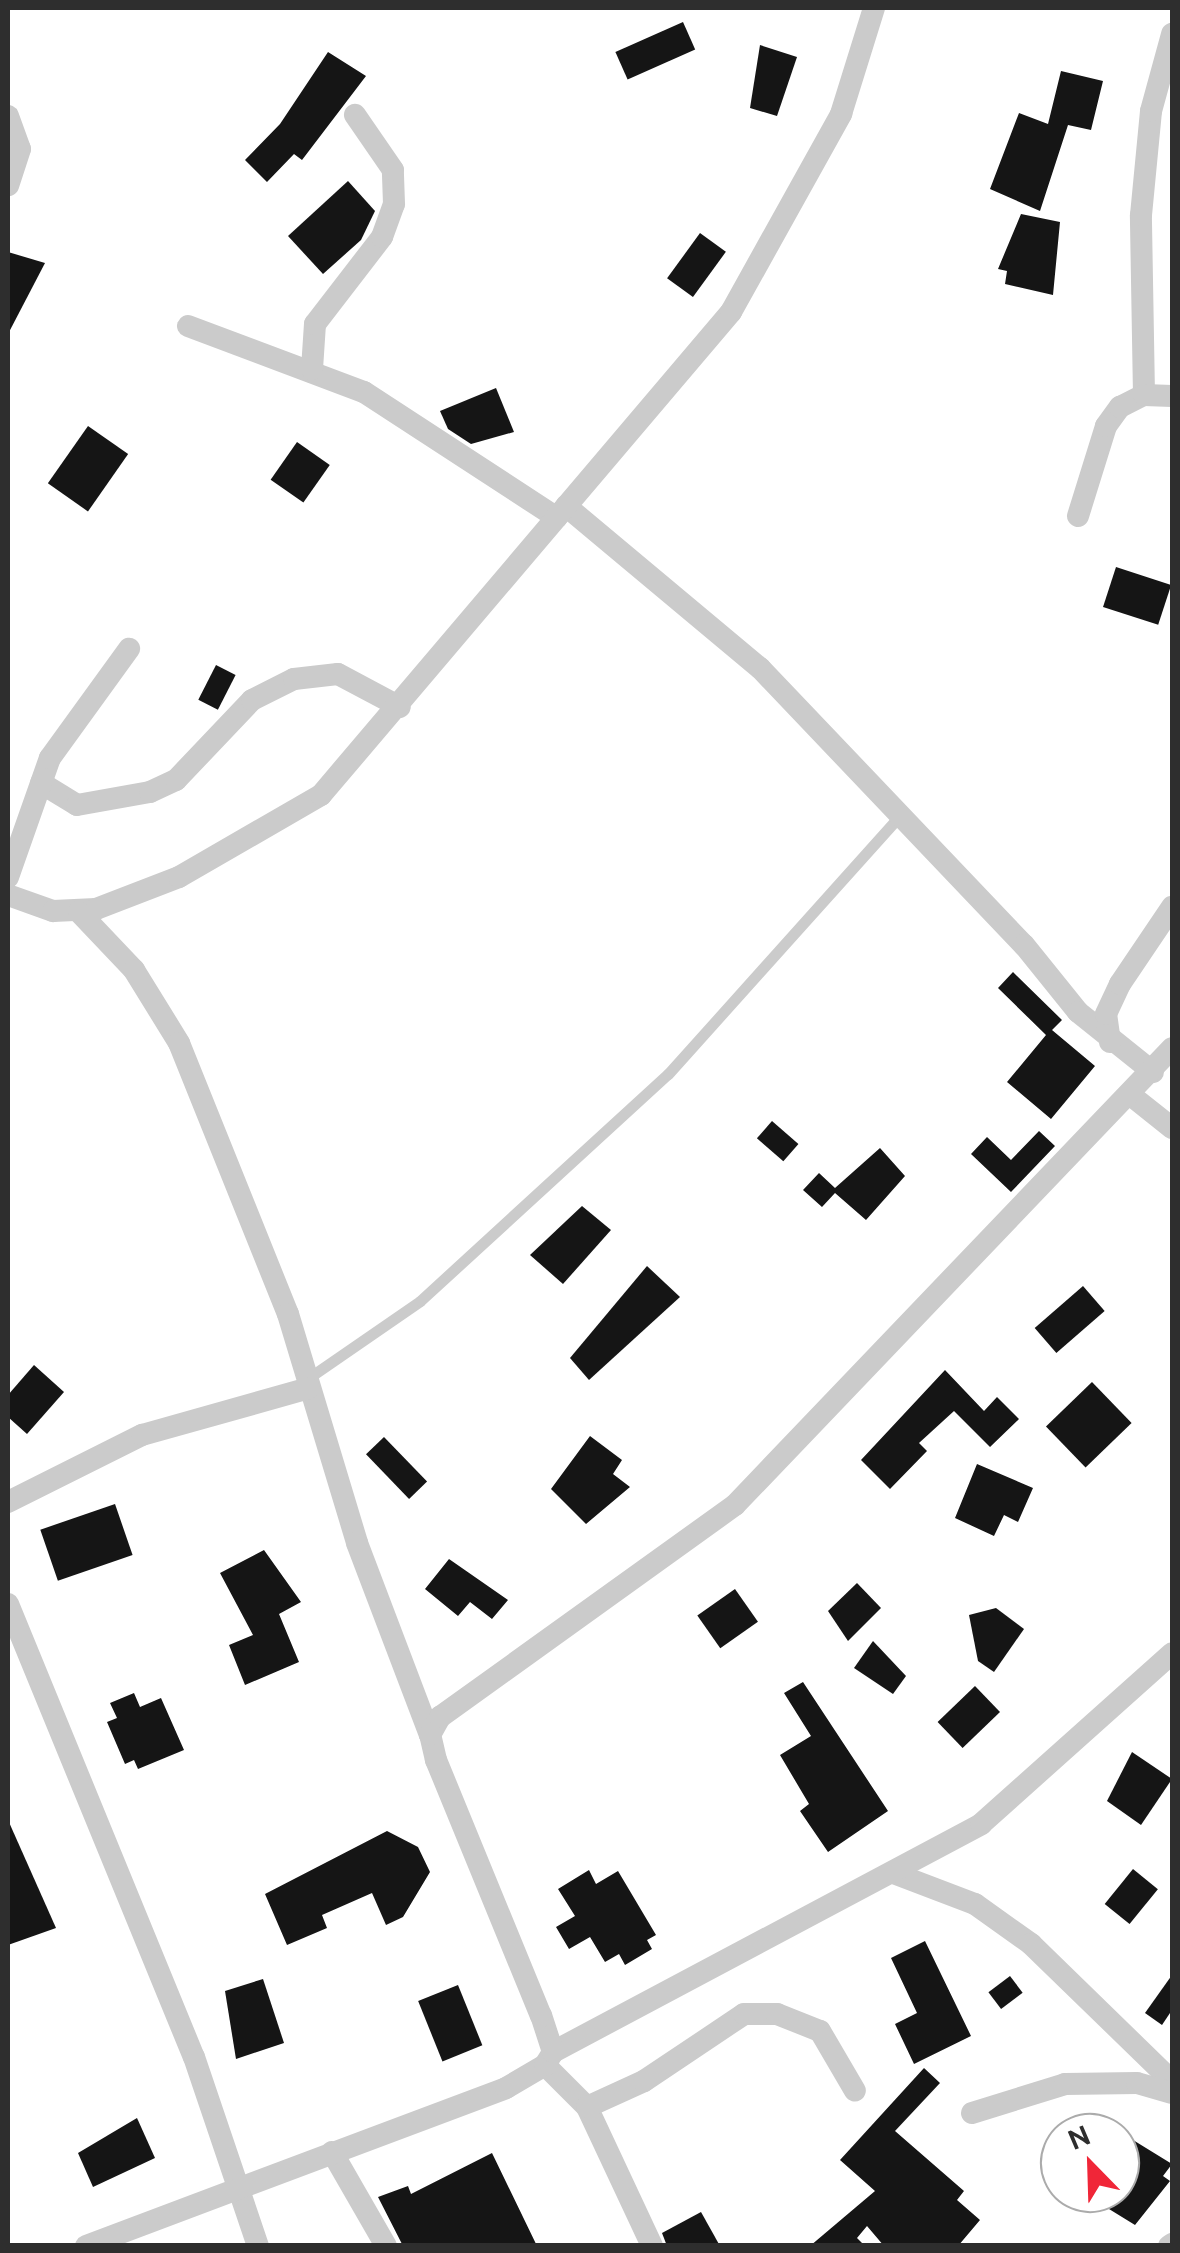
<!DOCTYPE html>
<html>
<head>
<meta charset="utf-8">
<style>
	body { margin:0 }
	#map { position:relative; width:1180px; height:2253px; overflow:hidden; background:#fff; font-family:Ubuntu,sans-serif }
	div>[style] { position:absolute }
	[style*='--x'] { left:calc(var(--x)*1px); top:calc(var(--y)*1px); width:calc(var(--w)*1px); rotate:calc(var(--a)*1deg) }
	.building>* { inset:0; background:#151515; transform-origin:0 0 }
	.lane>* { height:11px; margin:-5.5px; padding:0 5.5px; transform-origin:5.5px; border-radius:5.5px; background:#cbcbcb }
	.street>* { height:22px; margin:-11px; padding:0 11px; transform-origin:11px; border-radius:11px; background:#cbcbcb }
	span { translate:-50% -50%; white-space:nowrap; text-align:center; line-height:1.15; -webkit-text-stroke:10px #fff; paint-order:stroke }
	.frame { position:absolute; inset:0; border:10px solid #2e2e2e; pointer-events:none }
	.north { position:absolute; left:1040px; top:2113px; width:100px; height:100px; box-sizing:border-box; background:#fff; border:2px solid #ababab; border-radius:50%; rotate:337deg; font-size:28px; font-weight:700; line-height:40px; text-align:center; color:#2e2e2e }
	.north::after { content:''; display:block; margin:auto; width:35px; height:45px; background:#f02638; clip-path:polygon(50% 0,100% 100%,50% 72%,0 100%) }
</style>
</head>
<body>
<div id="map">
	<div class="building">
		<div style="left:683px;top:22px;width:30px;height:74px;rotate:66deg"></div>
		<div style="clip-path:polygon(760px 45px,797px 57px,777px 116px,750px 108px)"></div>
		<div style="clip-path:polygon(328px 52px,366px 76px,302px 160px,294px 154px,267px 182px,245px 160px,280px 124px)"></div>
		<div style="clip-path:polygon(1061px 71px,1103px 81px,1091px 130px,1068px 125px,1040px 211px,990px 189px,1019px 113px,1048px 124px)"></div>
		<div style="clip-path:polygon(348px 181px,375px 211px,361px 240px,323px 274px,288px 236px)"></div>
		<div style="clip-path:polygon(1021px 214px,1060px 222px,1053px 295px,1005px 284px,1007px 271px,998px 269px)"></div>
		<div style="left:700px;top:233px;width:32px;height:56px;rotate:36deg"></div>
		<div style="clip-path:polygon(8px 252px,45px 263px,8px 334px)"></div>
		<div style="clip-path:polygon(496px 388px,514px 432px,471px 444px,448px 429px,440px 411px)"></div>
		<div style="left:88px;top:426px;width:49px;height:70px;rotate:35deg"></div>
		<div style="left:297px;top:442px;width:40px;height:46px;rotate:35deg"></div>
		<div style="left:1116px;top:567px;width:58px;height:42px;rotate:18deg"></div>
		<div style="left:216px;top:665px;width:22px;height:39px;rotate:27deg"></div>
		<div style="clip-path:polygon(1013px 972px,1062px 1020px,1052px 1030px,1095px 1066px,1051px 1119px,1007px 1082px,1046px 1035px,998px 988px)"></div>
		<div style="left:772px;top:1121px;width:35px;height:23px;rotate:41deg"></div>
		<div style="clip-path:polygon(1039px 1131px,1055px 1146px,1011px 1192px,971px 1154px,987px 1137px,1011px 1160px)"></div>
		<div style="clip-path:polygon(880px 1148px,905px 1176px,866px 1220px,835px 1193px,822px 1207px,803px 1190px,819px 1173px,835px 1188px)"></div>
		<div style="clip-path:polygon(582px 1206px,611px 1230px,563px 1284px,530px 1255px)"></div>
		<div style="clip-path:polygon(647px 1266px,680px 1297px,589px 1380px,570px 1358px)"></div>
		<div style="left:1083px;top:1286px;width:33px;height:64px;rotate:49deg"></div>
		<div style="clip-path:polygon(34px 1365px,64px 1392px,27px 1434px,8px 1417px,8px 1395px)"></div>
		<div style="clip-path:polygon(945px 1370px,984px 1411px,997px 1397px,1019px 1419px,990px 1447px,954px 1411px,919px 1443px,927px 1451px,890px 1489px,861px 1460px)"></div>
		<div style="left:1092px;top:1382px;width:57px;height:64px;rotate:46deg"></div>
		<div style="clip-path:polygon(590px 1436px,622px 1460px,613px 1474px,630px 1487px,586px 1524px,551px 1489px)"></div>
		<div style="left:384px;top:1437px;width:62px;height:25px;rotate:46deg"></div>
		<div style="clip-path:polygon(977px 1464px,1033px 1488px,1018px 1522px,1004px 1515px,994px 1536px,955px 1518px)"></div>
		<div style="left:115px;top:1504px;width:54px;height:79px;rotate:71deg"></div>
		<div style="clip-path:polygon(264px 1550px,301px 1602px,279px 1614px,299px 1662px,245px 1685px,229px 1645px,253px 1635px,220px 1573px)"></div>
		<div style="clip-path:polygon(449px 1559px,508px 1600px,492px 1619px,470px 1602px,458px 1616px,425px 1589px)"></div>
		<div style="clip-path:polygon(857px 1583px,881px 1608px,848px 1641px,828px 1611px)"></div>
		<div style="left:735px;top:1589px;width:40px;height:46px;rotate:55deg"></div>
		<div style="clip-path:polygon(996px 1608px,1024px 1629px,994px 1672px,978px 1661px,969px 1615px)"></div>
		<div style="clip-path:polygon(873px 1641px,906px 1676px,893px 1694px,854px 1668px)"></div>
		<div style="clip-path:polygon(803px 1682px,888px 1811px,828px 1852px,800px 1811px,809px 1804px,780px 1755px,811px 1736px,784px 1693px)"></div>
		<div style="left:975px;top:1686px;width:36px;height:52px;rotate:46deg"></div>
		<div style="clip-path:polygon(134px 1693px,140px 1707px,161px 1698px,184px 1750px,138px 1769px,134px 1760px,125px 1764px,107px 1722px,117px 1718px,110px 1703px)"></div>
		<div style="clip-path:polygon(1132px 1752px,1172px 1779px,1141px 1825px,1107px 1801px)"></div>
		<div style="clip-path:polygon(8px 1820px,56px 1928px,8px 1945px)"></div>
		<div style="clip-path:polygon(387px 1831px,418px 1847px,430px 1872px,403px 1917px,386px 1925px,372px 1893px,322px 1915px,327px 1928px,287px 1945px,265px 1894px)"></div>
		<div style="left:1133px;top:1869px;width:32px;height:45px;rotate:39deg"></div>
		<div style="clip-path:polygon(589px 1870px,596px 1884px,618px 1871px,656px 1935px,647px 1940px,652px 1949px,625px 1965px,619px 1954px,605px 1962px,590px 1937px,569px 1949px,556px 1927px,575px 1916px,558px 1889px)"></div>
		<div style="clip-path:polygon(925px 1941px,971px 2036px,914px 2064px,895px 2024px,917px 2013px,891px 1958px)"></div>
		<div style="clip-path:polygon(1172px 1975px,1172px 2010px,1162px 2025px,1145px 2013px)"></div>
		<div style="left:1010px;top:1976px;width:21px;height:27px;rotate:53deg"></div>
		<div style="clip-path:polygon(263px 1979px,284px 2043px,236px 2059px,225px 1991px)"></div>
		<div style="left:458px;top:1985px;width:65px;height:43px;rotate:68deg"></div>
		<div style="clip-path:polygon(924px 2068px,940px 2083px,895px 2131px,964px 2191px,957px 2200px,980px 2220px,958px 2246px,884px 2246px,867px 2226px,857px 2238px,865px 2246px,810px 2246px,875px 2191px,840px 2160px)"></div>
		<div style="clip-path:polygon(137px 2118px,155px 2158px,93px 2187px,78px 2153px)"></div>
		<div style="clip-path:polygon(1120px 2132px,1172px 2164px,1163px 2176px,1170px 2181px,1135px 2225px,1083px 2193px,1120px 2193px)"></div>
		<div style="clip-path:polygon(492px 2153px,537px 2246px,403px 2246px,378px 2197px,408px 2186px,411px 2194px)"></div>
		<div style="clip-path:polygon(701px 2212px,720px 2246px,667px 2246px,662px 2233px)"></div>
	</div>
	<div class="lane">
		<div style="--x:307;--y:1379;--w:137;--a:-34.6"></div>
		<div style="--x:420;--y:1301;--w:336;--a:-42.5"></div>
		<div style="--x:668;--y:1074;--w:344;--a:-48.1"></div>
	</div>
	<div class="street">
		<div style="--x:8;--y:116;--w:35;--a:70"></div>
		<div style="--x:20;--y:149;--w:38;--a:108"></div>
		<div style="--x:188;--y:326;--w:188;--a:20.6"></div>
		<div style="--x:364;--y:392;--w:230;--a:33.1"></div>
		<div style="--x:312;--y:369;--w:45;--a:-86.2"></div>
		<div style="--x:315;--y:324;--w:110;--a:-52.4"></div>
		<div style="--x:382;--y:237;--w:35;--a:-70"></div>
		<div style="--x:394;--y:204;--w:34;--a:-92"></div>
		<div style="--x:393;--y:170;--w:67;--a:-124.6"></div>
		<div style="--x:1144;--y:395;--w:180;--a:-91"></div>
		<div style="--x:1141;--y:215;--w:104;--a:-84.5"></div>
		<div style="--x:1151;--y:111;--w:80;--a:-74.7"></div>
		<div style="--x:566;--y:506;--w:253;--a:39.9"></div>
		<div style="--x:760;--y:668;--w:383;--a:46.4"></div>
		<div style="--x:1024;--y:945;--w:86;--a:51.1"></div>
		<div style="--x:1078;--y:1012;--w:96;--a:38.7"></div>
		<div style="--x:1078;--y:516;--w:94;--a:-72.7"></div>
		<div style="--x:1106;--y:426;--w:24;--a:-54"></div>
		<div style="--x:1120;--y:407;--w:27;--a:-27"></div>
		<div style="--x:1144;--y:395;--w:28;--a:2"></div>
		<div style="--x:41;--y:783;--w:42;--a:31.4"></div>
		<div style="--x:77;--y:805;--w:74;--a:-10.1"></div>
		<div style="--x:150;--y:792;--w:29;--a:-25"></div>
		<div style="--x:176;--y:780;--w:110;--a:-46.5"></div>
		<div style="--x:252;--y:700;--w:47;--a:-26.6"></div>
		<div style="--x:294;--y:679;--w:44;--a:-6.5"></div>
		<div style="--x:338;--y:674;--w:70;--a:28"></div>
		<div style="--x:8;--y:877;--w:126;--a:-70.6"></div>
		<div style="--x:50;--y:758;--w:135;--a:-54.1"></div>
		<div style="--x:8;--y:895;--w:48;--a:19.6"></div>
		<div style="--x:53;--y:911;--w:43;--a:-2.7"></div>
		<div style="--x:96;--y:909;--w:89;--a:-21.1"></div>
		<div style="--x:179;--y:877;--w:164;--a:-30"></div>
		<div style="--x:321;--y:795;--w:634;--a:-49.67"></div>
		<div style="--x:731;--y:312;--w:227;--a:-60.9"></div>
		<div style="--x:841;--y:114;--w:111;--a:-72.7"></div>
		<div style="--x:79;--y:912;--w:80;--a:46.5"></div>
		<div style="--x:134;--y:970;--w:86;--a:58.3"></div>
		<div style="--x:179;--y:1043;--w:292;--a:68.1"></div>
		<div style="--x:288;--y:1314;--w:239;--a:73.2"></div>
		<div style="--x:357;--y:1543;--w:205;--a:69.2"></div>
		<div style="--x:1110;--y:1042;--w:28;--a:-98"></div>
		<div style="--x:1106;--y:1014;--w:33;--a:-65"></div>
		<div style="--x:1120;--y:984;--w:93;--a:-56"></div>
		<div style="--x:1133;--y:1097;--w:50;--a:38.5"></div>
		<div style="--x:8;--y:1502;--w:150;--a:-26.6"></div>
		<div style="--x:142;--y:1435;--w:173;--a:-15.7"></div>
		<div style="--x:8;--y:1604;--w:490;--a:67.7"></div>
		<div style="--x:194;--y:2057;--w:200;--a:71.3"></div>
		<div style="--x:896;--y:1874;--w:85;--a:20.8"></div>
		<div style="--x:975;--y:1904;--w:69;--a:35.5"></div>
		<div style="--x:1031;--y:1944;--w:197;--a:44.2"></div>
		<div style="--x:553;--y:2052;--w:485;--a:-28"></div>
		<div style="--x:981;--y:1824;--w:256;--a:-41.8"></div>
		<div style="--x:545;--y:2065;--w:59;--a:45"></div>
		<div style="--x:587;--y:2107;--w:153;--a:64.9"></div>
		<div style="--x:587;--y:2107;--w:63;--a:-24.5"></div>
		<div style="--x:644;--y:2081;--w:120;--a:-33.8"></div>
		<div style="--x:744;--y:2014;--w:33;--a:0"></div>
		<div style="--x:777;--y:2014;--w:46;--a:21.6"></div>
		<div style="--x:820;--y:2031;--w:69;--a:59.7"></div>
		<div style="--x:972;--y:2113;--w:97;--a:-17.3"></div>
		<div style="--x:1065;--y:2084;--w:72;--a:-0.8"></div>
		<div style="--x:1137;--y:2083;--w:36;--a:16"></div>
		<div style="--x:332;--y:2152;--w:108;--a:60.1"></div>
		<div style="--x:86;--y:2246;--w:449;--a:-20.6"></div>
		<div style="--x:506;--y:2088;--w:45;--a:-30.5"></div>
		<div style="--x:545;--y:2065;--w:15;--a:-58"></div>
		<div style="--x:553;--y:2052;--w:38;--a:-108"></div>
		<div style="--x:541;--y:2016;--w:277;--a:-112.3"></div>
		<div style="--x:436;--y:1760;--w:26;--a:-103"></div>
		<div style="--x:430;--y:1735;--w:21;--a:-61"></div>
		<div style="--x:440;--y:1717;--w:363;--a:-35.7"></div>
		<div style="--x:735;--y:1505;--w:632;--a:-46.28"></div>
		<div style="--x:1169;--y:2246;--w:4;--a:-34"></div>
	</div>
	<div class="frame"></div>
	<div class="north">N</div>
</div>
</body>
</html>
